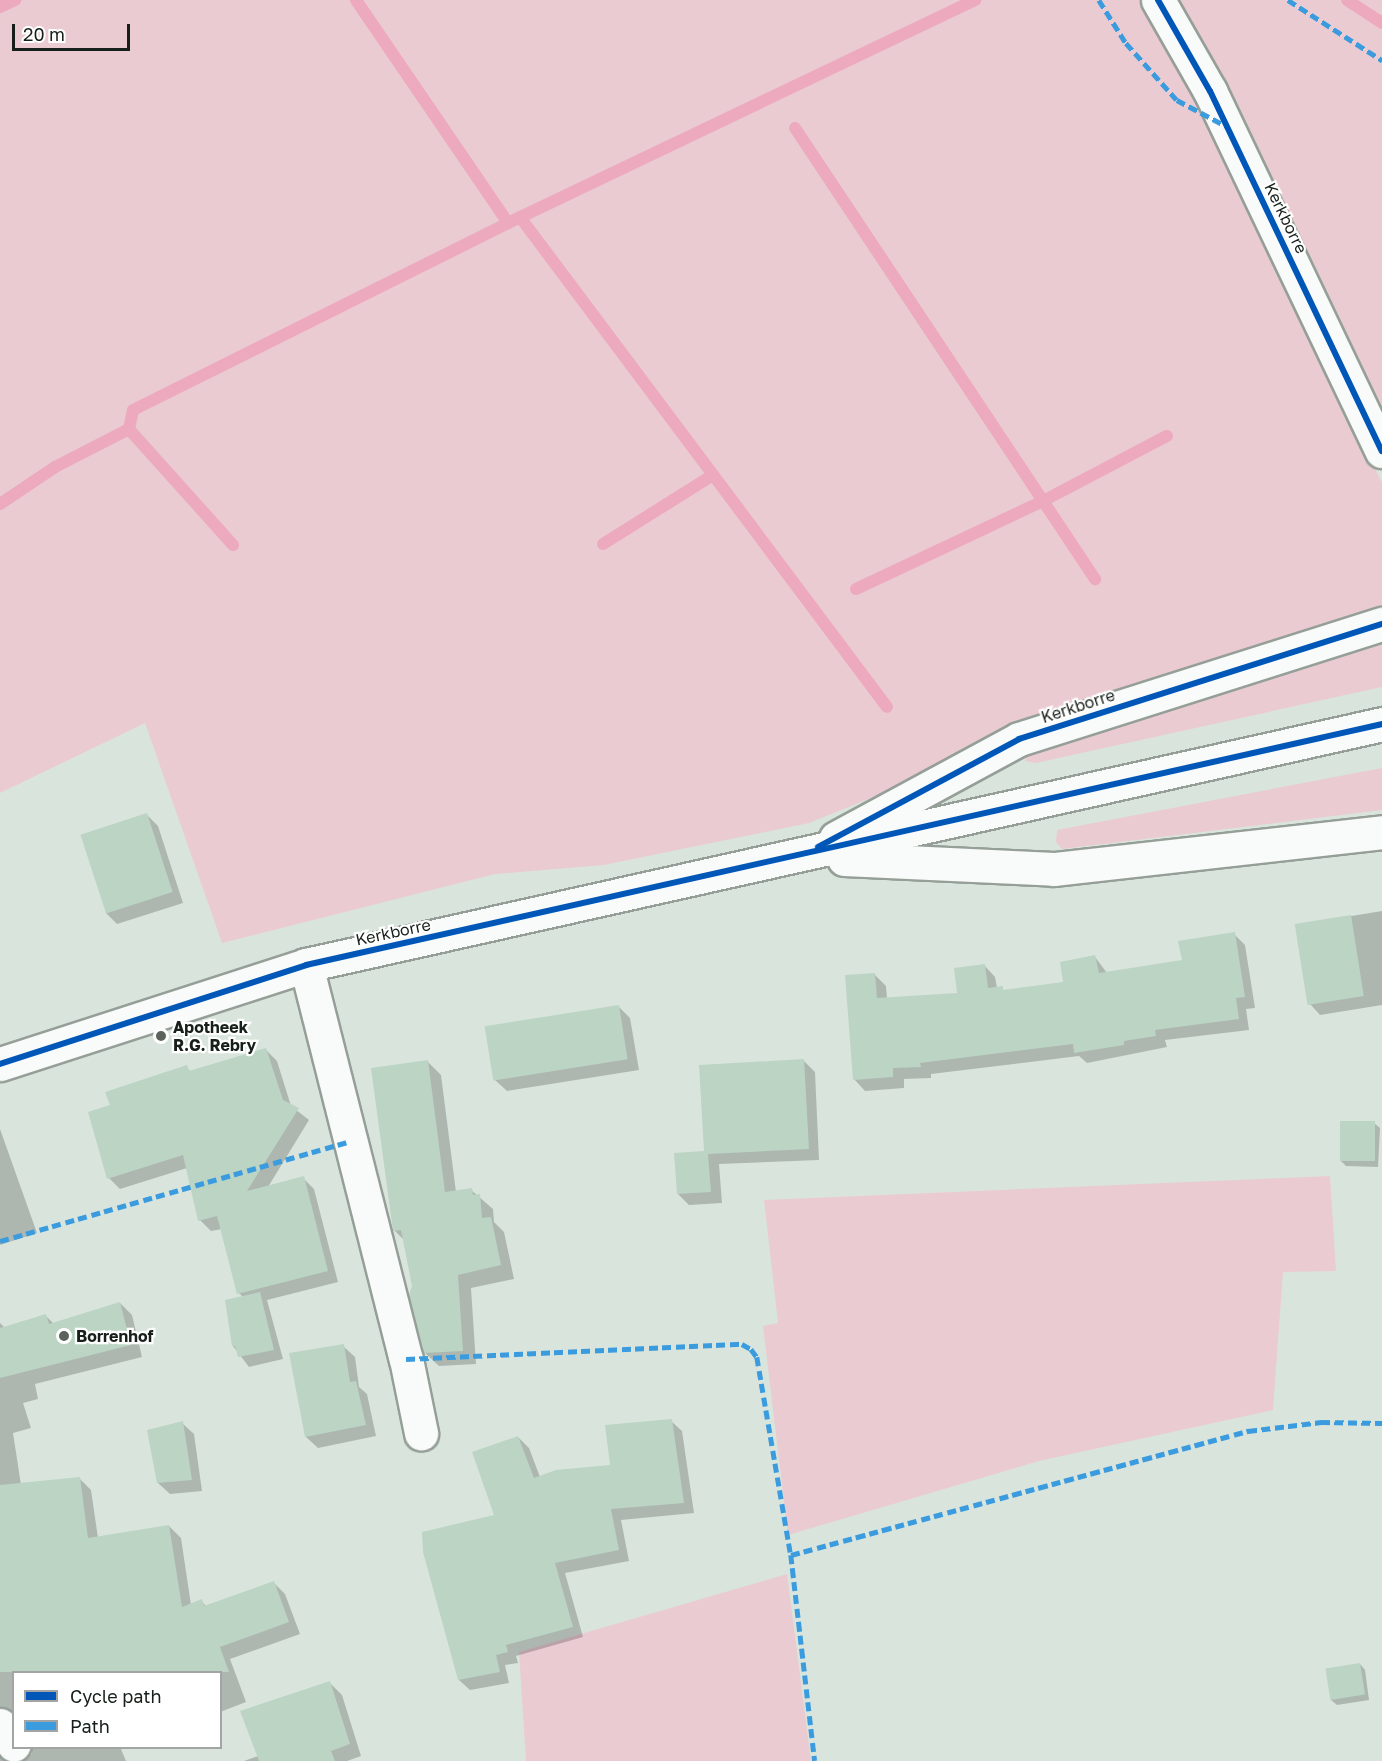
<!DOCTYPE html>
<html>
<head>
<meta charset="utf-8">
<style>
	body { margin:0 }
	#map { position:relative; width:1382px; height:1761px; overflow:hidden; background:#d9e5dc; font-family:"Golos Text",sans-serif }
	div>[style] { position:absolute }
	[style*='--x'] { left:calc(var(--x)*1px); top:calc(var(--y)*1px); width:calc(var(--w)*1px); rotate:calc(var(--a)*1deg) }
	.green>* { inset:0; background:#eacbd2 }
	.shadow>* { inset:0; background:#0003 }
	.stream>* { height:12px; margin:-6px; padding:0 6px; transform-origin:6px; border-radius:6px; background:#eda9be }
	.building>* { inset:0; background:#bbd4c4; transform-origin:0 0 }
	.roads { filter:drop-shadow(2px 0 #959f98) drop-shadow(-2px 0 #959f98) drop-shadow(0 2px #959f98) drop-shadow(0 -2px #959f98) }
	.minor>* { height:33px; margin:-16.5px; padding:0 16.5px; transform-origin:16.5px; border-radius:16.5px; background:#f9fbfa }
	.quiet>* { height:4.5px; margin-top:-2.25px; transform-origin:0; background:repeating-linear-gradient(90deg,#3b9bdf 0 9px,transparent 0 13.5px) }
	.cycleway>* { height:6px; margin:-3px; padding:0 3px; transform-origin:3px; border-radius:3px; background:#0057b8 }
	.dots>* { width:16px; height:16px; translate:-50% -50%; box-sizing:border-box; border:3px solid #fff; border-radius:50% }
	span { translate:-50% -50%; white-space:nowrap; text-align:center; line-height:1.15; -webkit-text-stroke:4.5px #fff; paint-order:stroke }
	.street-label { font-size:16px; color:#161f19 }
	.poi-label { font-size:16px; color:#161f19; font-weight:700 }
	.left { translate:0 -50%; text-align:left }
	.legend { position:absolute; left:12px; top:1671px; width:210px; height:78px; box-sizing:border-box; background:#fff; border:2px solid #a2a5a3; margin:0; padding:8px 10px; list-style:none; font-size:18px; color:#161f19 }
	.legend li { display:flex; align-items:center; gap:12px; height:30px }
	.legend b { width:30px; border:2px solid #a2a5a3 }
	.scale { position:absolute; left:12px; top:24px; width:118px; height:27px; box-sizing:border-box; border:3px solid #161f19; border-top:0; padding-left:8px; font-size:18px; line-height:21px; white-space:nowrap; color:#161f19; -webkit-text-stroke:4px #fff; paint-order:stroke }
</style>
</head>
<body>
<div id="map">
	<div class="green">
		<div style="clip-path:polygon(0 0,1152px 0,1382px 483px,1382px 609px,1027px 719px,966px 747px,908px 783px,809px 823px,604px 865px,495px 874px,222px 943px,145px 723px,0 793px)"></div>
		<div style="clip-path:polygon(1170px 0,1382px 0,1382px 414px,1247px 130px)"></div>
		<div style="clip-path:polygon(1382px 637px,1382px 687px,1036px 763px,1025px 761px,1028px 747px)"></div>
		<div style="clip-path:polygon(1382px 768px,1382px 810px,1062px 849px,1056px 842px,1057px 830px)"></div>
		<div style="clip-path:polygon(1330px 1176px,1336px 1271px,1283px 1272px,1273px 1410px,1039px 1461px,788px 1535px,763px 1326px,778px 1323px,764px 1200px)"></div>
		<div style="clip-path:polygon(787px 1574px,811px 1761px,526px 1761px,519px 1652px)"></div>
	</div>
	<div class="shadow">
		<div style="clip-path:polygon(146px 814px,158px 826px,183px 903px,117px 924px,106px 913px)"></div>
		<div style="clip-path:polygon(1382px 911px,1382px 1005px,1320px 1015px,1310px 1004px,1297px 925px)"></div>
		<div style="clip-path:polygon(1234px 934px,1245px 945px,1255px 1008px,1246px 1009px,1249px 1030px,1165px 1040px,1167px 1047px,1087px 1063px,1079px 1056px,931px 1074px,931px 1078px,904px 1079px,904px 1088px,865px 1091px,854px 1079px,875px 975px,886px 986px,887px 999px,959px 994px,984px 965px,995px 977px,997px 988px,1005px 991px,1065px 984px,1095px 957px,1107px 973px,1184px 961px)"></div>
		<div style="clip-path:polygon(619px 1007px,630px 1018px,639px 1070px,507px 1091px,495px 1080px)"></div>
		<div style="clip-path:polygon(266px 1050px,277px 1061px,291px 1106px,309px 1120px,268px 1187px,303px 1178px,314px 1189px,338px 1282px,267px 1300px,283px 1359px,249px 1367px,233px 1346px,243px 1297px,239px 1293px,222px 1229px,211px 1231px,200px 1220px,187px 1168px,120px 1189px,109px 1178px,112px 1106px,186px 1067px,191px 1072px)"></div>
		<div style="clip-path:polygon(803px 1060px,815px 1072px,819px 1160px,719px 1164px,722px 1203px,689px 1205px,678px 1194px,705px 1153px)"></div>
		<div style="clip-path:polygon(427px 1061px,441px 1075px,456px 1192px,471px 1190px,493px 1209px,494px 1222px,504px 1232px,514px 1279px,471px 1288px,476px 1364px,439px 1366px,425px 1353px,404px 1240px,394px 1230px)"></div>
		<div style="clip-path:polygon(1374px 1123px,1380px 1128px,1378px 1167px,1346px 1166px,1341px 1161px)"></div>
		<div style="clip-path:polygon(0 1129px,37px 1233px,0 1245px)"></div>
		<div style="clip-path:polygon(120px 1303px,132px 1315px,142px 1357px,35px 1384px,38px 1399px,23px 1403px,31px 1428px,13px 1433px,21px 1485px,79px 1478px,91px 1490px,98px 1538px,169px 1526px,181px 1538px,191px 1605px,201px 1601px,207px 1607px,273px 1582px,285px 1594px,300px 1634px,230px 1659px,246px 1702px,220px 1712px,220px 1672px,14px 1672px,14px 1718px,0 1723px,0 1323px,5px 1328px,46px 1316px,54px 1324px)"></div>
		<div style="clip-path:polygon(343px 1346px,355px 1357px,359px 1387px,367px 1394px,376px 1436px,318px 1448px,306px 1437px)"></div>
		<div style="clip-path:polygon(671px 1421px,682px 1431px,694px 1513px,621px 1520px,629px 1561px,565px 1573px,583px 1637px,516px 1656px,518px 1663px,505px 1665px,509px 1683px,470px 1690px,459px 1680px,518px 1437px,529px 1448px,540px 1477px,611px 1466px)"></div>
		<div style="clip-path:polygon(182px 1423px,194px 1434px,202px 1491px,170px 1494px,158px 1483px)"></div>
		<div style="clip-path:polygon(1360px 1664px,1365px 1670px,1369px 1700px,1337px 1705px,1331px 1700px)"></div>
		<div style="clip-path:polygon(330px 1683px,342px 1695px,361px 1756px,347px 1761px,244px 1761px,258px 1756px)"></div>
		<div style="clip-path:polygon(32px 1748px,125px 1748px,121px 1749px,126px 1761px,22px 1761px,32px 1754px)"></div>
		<div style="clip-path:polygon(0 1752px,5px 1761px,6px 1761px,0 1761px)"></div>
	</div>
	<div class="stream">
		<div style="--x:356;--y:0;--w:270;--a:55.7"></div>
		<div style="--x:508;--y:223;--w:518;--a:-25.53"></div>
		<div style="--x:1347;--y:0;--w:42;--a:33.3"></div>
		<div style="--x:0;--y:7;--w:17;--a:-25"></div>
		<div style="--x:795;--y:128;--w:542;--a:56.37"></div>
		<div style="--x:520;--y:217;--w:612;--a:53.17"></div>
		<div style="--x:0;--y:504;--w:66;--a:-33.9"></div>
		<div style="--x:55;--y:467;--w:83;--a:-27.2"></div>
		<div style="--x:603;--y:544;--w:130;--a:-32.1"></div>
		<div style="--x:233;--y:545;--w:156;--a:-131.9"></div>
		<div style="--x:129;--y:429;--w:19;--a:-78"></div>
		<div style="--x:133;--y:410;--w:419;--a:-26.5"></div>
		<div style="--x:856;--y:589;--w:207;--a:-25.2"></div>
		<div style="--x:1043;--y:501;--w:140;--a:-27.7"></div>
	</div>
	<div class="building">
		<div style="left:147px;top:813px;width:83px;height:70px;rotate:72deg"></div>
		<div style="left:1351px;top:915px;width:82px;height:57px;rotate:81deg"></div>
		<div style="clip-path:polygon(1235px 932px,1245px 997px,1236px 998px,1239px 1019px,1155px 1030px,1156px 1036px,1124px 1041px,1124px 1045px,1074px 1053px,1073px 1044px,920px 1063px,921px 1067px,893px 1068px,893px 1077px,853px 1080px,845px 975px,875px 973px,877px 998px,957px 993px,954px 968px,985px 964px,988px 988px,1003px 986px,1003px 990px,1063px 982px,1060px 962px,1095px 955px,1099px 973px,1182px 960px,1178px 941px)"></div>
		<div style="left:619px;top:1005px;width:55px;height:136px;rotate:81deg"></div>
		<div style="clip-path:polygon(266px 1048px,283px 1100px,299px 1108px,247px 1191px,304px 1176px,328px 1271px,237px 1294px,217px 1216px,198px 1221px,183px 1155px,107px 1179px,88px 1112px,110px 1105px,105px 1092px,187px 1065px,189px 1071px)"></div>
		<div style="clip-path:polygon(804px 1059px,809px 1149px,708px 1154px,711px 1192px,677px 1194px,674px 1153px,704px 1151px,699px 1065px)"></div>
		<div style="clip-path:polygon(428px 1060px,445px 1192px,472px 1188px,473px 1195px,480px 1194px,482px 1218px,491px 1217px,501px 1265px,458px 1275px,463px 1351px,424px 1353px,409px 1295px,412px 1286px,401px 1230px,393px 1231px,371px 1068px)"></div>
		<div style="left:1340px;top:1121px;width:35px;height:40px"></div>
		<div style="clip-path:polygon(260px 1292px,274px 1350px,238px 1357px,235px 1346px,232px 1346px,225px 1300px)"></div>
		<div style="clip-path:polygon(120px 1302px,131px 1345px,0 1378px,0 1328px,46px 1314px,49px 1324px)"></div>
		<div style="clip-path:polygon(344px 1344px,350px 1382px,356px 1381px,366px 1425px,305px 1437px,289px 1353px)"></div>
		<div style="clip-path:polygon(672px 1419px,684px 1503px,611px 1509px,619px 1550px,555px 1563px,573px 1627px,506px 1645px,508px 1652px,496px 1655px,500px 1672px,458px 1680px,423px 1552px,422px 1532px,494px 1515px,472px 1452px,518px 1436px,534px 1478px,556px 1470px,610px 1465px,605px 1425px)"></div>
		<div style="clip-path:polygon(183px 1421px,192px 1480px,157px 1483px,147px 1430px)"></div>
		<div style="clip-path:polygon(80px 1477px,88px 1538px,169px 1525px,182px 1607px,202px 1599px,204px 1606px,274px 1581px,289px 1622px,220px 1647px,229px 1672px,0 1672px,0 1485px)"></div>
		<div style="left:1360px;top:1663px;width:32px;height:35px;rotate:81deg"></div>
		<div style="clip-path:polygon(330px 1681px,350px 1744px,331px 1751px,335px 1761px,259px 1761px,240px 1711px)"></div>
	</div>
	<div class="roads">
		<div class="minor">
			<div style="--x:1158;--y:0;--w:105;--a:60.3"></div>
			<div style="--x:1210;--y:91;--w:399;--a:64.5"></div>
			<div style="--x:836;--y:838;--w:208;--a:-28.4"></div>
			<div style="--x:1019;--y:739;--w:381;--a:-17.6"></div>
			<div style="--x:844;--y:859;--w:210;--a:2.7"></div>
			<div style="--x:1054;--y:869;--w:330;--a:-6.4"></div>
			<div style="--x:306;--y:965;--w:406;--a:75.8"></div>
			<div style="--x:406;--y:1359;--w:76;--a:78.5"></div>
			<div style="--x:0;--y:1064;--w:322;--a:-17.9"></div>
			<div style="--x:306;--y:965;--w:1103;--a:-12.62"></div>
			<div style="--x:0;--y:1725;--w:24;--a:55"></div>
		</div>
	</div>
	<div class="quiet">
		<div style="--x:1099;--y:0;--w:51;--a:57.9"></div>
		<div style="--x:1126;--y:43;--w:76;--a:48.2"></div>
		<div style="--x:1177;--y:100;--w:55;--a:28"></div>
		<div style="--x:1288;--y:0;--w:112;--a:32.6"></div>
		<div style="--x:0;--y:1241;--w:364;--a:-15.9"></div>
		<div style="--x:406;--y:1359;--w:336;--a:-2.6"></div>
		<div style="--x:742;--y:1344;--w:10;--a:29"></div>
		<div style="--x:751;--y:1349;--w:10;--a:53"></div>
		<div style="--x:757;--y:1357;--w:201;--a:80.3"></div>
		<div style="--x:791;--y:1555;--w:207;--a:83.4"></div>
		<div style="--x:791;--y:1555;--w:474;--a:-15.2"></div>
		<div style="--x:1248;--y:1431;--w:74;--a:-7"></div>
		<div style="--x:1321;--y:1422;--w:61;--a:0.9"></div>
	</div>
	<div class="cycleway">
		<div style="--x:1158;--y:0;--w:105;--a:60.3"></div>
		<div style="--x:1210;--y:91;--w:399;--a:64.5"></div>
		<div style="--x:818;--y:847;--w:228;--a:-28.2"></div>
		<div style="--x:1019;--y:739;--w:381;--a:-17.6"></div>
		<div style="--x:0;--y:1064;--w:322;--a:-17.9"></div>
		<div style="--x:306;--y:965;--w:1103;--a:-12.62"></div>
	</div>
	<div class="dots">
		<div style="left:161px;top:1036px;background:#5a645d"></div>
		<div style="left:64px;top:1336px;background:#5a645d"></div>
	</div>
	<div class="street-label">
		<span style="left:1286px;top:218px;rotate:64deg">Kerkborre</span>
		<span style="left:1078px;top:706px;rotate:-18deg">Kerkborre</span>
		<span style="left:393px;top:932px;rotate:-12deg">Kerkborre</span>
	</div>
	<div class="poi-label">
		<span class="left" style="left:173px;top:1036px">Apotheek<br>R.G. Rebry</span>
		<span class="left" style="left:76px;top:1336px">Borrenhof</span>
	</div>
	<ul class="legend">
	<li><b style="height:8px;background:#0057b8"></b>Cycle path</li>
	<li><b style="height:8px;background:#3b9bdf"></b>Path</li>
	</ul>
	<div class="scale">20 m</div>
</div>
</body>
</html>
